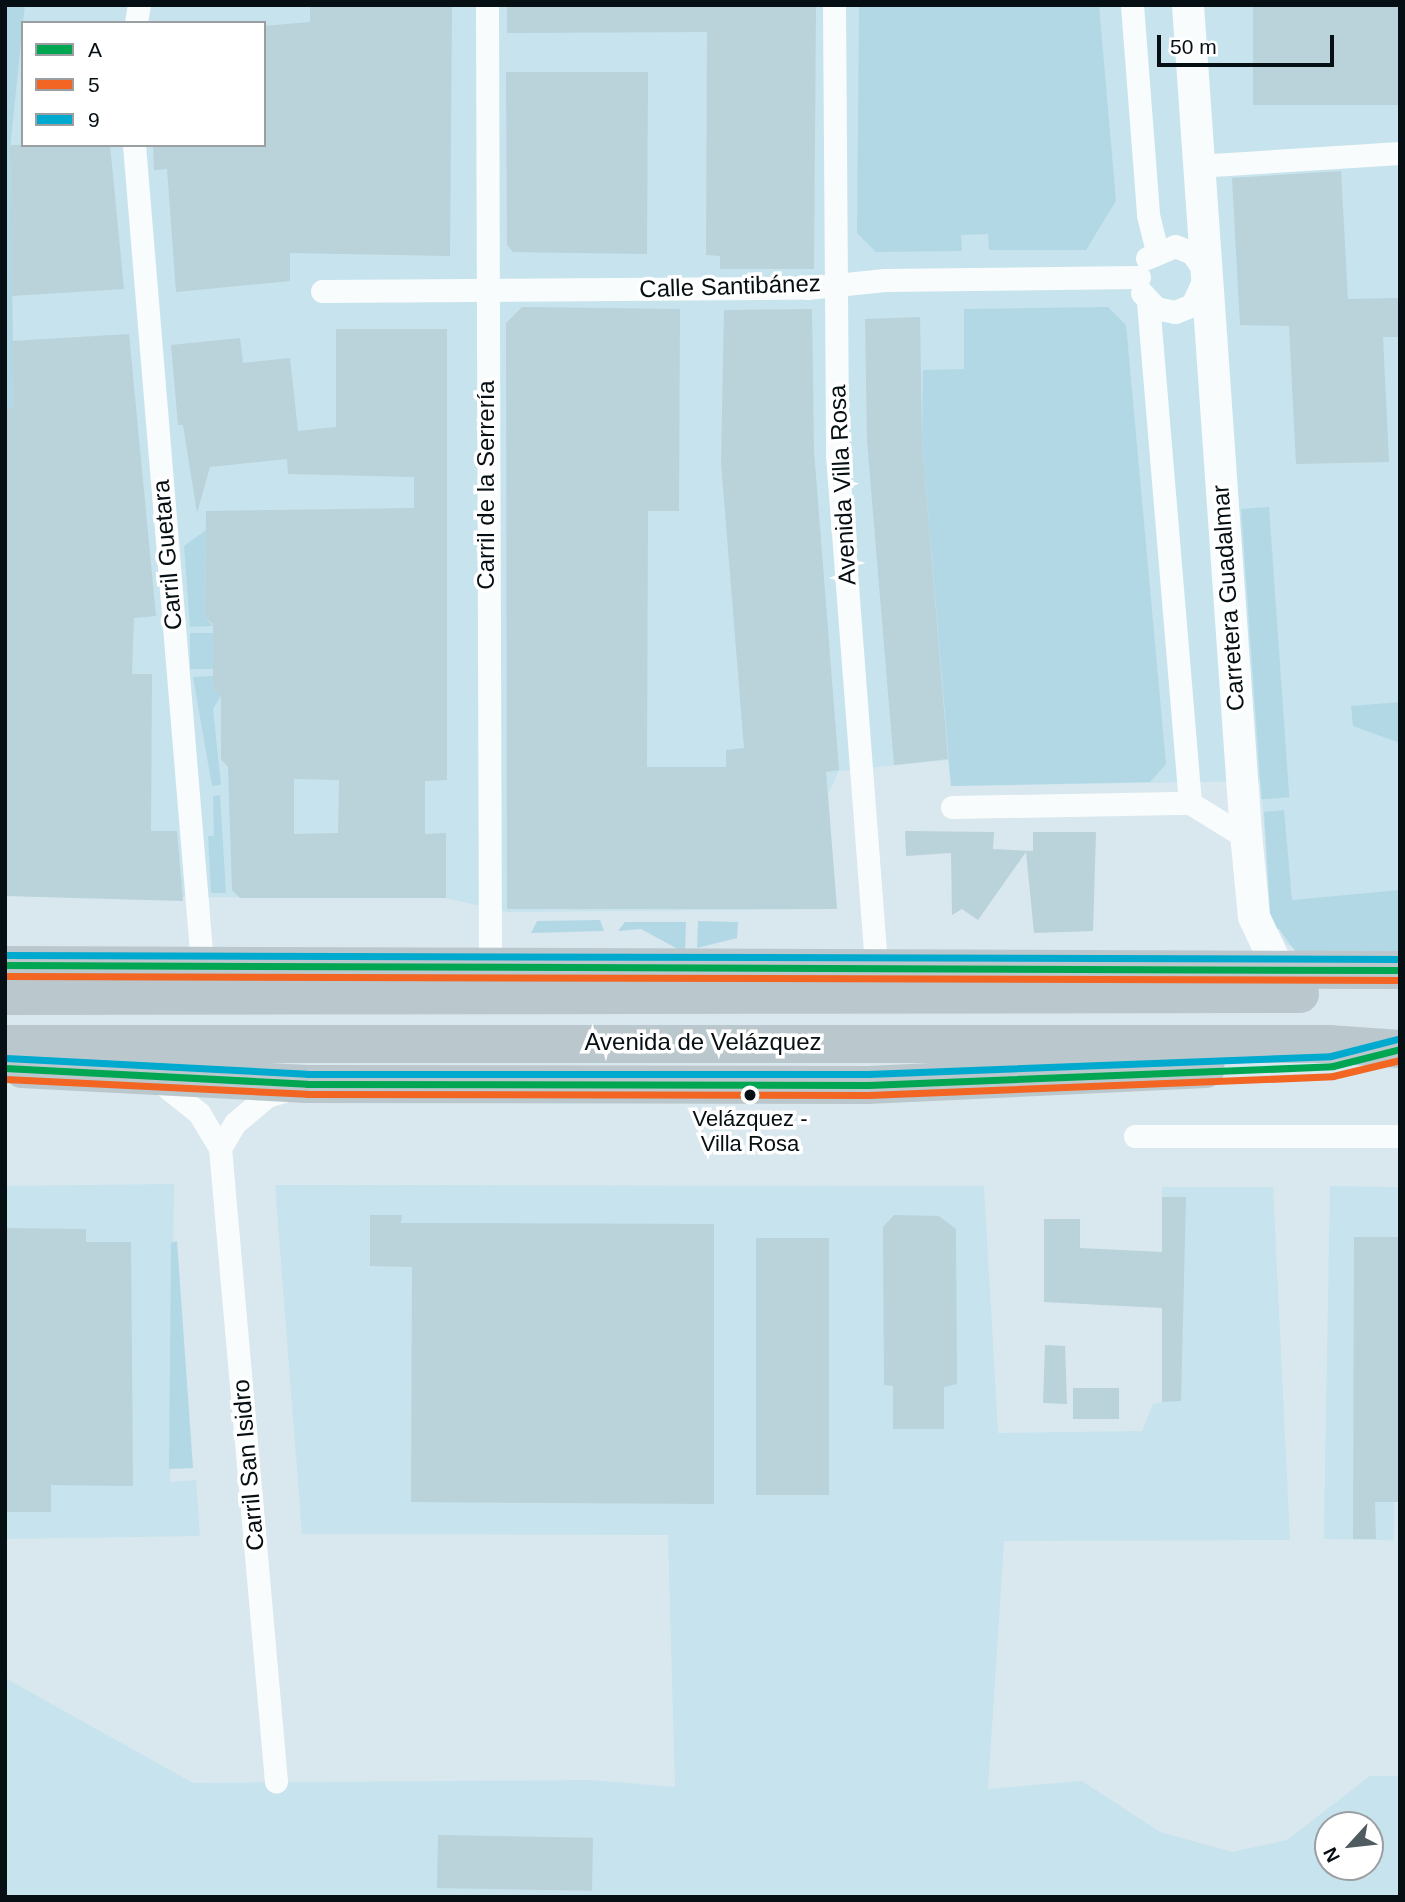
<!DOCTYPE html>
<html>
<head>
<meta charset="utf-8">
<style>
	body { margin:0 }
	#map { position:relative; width:1405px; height:1902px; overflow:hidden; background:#d8e8ee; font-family:Helvetica,sans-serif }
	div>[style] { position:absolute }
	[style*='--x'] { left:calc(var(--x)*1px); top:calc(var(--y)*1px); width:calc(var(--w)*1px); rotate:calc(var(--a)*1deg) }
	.built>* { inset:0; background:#c7e3ed; transform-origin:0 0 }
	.green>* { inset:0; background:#b2d8e5; transform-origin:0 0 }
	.building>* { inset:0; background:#bad2da; transform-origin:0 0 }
	.street>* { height:23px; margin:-11.5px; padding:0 11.5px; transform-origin:11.5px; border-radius:11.5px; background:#f9fcfc }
	.secondary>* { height:32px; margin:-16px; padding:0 16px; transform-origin:16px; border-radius:16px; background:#f9fcfc }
	.highway>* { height:38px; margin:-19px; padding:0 19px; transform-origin:19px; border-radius:19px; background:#bac7cc }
	.bus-1>* { height:7px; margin:-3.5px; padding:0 3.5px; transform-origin:3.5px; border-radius:3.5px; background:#00a651 }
	.bus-2>* { height:7px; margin:-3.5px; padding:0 3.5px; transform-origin:3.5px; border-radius:3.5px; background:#f26522 }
	.bus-3>* { height:7px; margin:-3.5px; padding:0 3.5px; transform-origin:3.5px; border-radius:3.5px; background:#00a9ce }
	.dots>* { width:19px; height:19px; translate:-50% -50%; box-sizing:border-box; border:4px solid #fff; border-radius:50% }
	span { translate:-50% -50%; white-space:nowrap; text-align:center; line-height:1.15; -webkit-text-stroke:7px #fff; paint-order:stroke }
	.bus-label { font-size:22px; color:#060f13 }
	.street-label { font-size:24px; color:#060f13 }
	.frame { position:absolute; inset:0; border:7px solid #060f13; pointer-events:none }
	.legend { position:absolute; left:21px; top:21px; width:245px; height:126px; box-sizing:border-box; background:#fff; border:2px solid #9b9fa1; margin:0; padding:9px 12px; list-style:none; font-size:21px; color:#060f13 }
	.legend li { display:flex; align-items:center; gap:14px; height:35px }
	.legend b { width:35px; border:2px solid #9b9fa1 }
	.north { position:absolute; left:1314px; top:1811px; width:70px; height:70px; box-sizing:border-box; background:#fff; border:2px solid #9b9fa1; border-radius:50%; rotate:243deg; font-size:19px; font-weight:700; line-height:28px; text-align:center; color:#060f13 }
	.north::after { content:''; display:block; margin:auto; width:24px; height:32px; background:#505b60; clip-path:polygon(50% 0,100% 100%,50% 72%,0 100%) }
	.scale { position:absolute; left:1157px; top:35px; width:177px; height:32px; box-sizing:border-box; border:4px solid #060f13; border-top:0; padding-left:9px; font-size:21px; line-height:24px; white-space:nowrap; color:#060f13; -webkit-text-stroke:5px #fff; paint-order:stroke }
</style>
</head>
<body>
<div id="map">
	<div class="built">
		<div style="clip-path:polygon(25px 5px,1400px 5px,1400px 956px,1287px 945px,1279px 929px,1271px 928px,1261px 781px,951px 786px,948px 760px,839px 771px,828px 794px,837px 909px,507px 912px,446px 898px,5px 896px,10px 150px,23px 24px,23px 145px,264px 145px,264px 23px,23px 23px)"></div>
		<div style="clip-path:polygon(174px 1184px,170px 1482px,196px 1480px,200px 1536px,5px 1539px,5px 1186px)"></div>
		<div style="clip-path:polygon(evenodd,275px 1185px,984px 1186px,998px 1433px,1142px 1431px,1153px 1404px,1162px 1402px,1162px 1187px,1273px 1187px,1290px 1540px,1004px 1541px,988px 1789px,1082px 1781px,1160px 1832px,1232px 1852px,1287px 1840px,1370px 1776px,1400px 1776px,1400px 1897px,5px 1897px,5px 1678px,193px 1783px,592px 1780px,675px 1787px,668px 1535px,302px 1534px,275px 1185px,1328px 1825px,1370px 1825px,1370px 1867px,1328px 1867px,1328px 1825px)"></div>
		<div style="left:1330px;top:1186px;width:70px;height:353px;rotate:1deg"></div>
	</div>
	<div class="green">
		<div style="clip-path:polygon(5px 5px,25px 5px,10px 150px,14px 408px,5px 407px)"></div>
		<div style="clip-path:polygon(859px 5px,1099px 5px,1116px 201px,1086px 250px,989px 250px,988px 234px,961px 235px,962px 251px,876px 252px,857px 233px)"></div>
		<div style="clip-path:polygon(1108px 307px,1126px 325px,1166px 764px,1150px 782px,951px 786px,922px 441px,923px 370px,964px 369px,964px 309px)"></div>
		<div style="left:1269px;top:507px;width:291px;height:28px;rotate:86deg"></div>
		<div style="clip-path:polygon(206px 530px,205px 617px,213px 626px,190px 627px,184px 546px)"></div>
		<div style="left:213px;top:633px;width:36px;height:23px;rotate:90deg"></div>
		<div style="clip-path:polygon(213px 676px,221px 696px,213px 709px,221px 785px,212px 786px,193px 677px)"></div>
		<div style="clip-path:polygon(1400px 702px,1400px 743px,1353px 726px,1351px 706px)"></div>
		<div style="clip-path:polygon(220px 795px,226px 893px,211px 893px,208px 836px,214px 836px,213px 796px)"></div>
		<div style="clip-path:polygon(1284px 810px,1292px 900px,1400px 890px,1400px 956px,1298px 955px,1279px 929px,1271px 928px,1264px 812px)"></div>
		<div style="clip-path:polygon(600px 920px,604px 931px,531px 933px,537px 921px)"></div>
		<div style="clip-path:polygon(698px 921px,738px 922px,737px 938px,697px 948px)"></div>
		<div style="clip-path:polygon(625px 922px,686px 922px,685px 953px,641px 929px,618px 931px)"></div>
		<div style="clip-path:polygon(177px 1241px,193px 1468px,169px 1469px,171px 1243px)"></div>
	</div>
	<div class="building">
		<div style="clip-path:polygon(310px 5px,452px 5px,450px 256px,290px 253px,290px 281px,176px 292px,167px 169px,154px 170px,153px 145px,264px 145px,264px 26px,310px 22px)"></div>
		<div style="clip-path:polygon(507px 5px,816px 5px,814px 269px,720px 269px,720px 256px,706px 255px,707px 32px,507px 33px)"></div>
		<div style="left:1253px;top:5px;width:147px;height:100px"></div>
		<div style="clip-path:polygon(506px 72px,648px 72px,647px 254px,513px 252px,507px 245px)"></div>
		<div style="clip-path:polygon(10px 145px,110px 145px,124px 289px,12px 296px)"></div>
		<div style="clip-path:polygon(1341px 171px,1348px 299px,1400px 298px,1400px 337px,1383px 337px,1389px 462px,1296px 464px,1289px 326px,1240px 325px,1232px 178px)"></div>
		<div style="clip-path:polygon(522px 307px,680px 309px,679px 511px,648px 511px,647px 767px,726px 767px,726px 750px,744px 748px,721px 462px,724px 310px,812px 309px,814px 451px,839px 770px,826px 772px,837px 909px,507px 909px,506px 323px)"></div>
		<div style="clip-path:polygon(920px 317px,922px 441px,948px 759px,894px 765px,867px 441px,865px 319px)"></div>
		<div style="clip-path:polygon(evenodd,336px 329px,447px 329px,447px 780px,425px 781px,425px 834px,446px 833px,446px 898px,240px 898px,232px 890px,228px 767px,221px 759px,221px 696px,213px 689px,213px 624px,205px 617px,206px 511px,414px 508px,414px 477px,288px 474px,287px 459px,210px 467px,197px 513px,183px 425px,178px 425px,171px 345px,240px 338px,243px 363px,290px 358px,298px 431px,336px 427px,336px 329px,294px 779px,339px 780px,338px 833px,294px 834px,294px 779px)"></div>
		<div style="clip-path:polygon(129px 334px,156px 616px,134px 618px,132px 674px,152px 674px,151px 831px,177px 831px,183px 901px,5px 896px,5px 407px,14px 408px,12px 341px)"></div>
		<div style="clip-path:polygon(905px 831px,994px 832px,993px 849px,1033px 851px,1033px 832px,1096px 832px,1093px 931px,1034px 933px,1026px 852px,978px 920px,962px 909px,952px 915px,951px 853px,906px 856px)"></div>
		<div style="clip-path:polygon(1162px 1197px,1186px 1197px,1181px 1401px,1162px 1402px,1162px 1308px,1044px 1302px,1044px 1219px,1080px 1219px,1080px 1248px,1162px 1252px)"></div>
		<div style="clip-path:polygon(370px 1215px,402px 1215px,401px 1223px,714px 1224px,714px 1504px,411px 1502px,412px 1267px,370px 1266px)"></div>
		<div style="clip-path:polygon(894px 1215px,939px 1216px,956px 1229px,957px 1384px,944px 1387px,944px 1429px,893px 1429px,893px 1386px,884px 1385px,883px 1227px)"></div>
		<div style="clip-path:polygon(5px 1228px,86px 1229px,86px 1242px,131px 1242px,133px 1486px,51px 1485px,51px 1512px,5px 1512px)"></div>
		<div style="clip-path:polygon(1354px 1237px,1400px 1237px,1400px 1491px,1399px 1502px,1375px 1502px,1376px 1539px,1353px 1539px)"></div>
		<div style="left:829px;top:1238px;width:257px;height:73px;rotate:90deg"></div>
		<div style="clip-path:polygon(1045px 1345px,1065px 1346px,1067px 1404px,1043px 1403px)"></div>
		<div style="left:1119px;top:1388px;width:31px;height:46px;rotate:90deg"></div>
		<div style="left:438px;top:1835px;width:155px;height:53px;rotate:1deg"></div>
	</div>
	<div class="street">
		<div style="--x:487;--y:5;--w:959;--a:89.82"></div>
		<div style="--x:834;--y:5;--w:450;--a:89.6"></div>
		<div style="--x:837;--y:455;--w:510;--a:85.62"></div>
		<div style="--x:1132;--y:5;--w:211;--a:85.6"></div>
		<div style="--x:1148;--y:215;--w:36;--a:76"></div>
		<div style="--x:136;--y:23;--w:18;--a:-81"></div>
		<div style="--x:134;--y:145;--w:822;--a:85.25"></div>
		<div style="--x:1197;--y:166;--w:203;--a:-3.7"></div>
		<div style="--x:1147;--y:258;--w:30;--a:-23"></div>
		<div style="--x:1175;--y:246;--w:18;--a:22"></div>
		<div style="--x:1192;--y:253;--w:19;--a:55"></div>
		<div style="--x:322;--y:291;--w:485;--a:-0.4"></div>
		<div style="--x:807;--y:288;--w:78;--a:-5.9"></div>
		<div style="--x:885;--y:280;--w:254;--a:-0.7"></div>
		<div style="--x:1142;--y:293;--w:21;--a:47"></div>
		<div style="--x:1156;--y:308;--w:19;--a:12"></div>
		<div style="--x:1175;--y:312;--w:18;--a:-22"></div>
		<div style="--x:1192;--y:305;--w:29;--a:-65"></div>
		<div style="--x:1148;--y:302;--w:503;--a:85.21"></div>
		<div style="--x:1190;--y:803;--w:67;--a:31.6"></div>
		<div style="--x:952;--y:807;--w:238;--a:-1"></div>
		<div style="--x:159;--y:1081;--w:51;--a:38.7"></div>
		<div style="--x:199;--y:1113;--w:41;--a:59"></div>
		<div style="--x:220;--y:1148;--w:636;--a:84.95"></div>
		<div style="--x:1135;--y:1136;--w:265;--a:0"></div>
		<div style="--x:220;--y:1148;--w:29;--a:-59"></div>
		<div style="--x:235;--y:1123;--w:42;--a:-40.2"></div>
		<div style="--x:267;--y:1096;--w:24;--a:-17"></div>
	</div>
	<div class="secondary">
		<div style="--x:1188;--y:5;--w:831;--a:86"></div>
		<div style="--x:1246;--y:834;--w:83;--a:84.5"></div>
		<div style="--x:1254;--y:917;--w:56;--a:64.8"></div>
	</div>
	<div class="highway">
		<div style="--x:5;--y:965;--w:1395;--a:0.21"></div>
		<div style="--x:5;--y:996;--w:1295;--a:-0.09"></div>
		<div style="--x:5;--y:1044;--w:1323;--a:0"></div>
		<div style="--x:1328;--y:1044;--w:72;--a:4"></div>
		<div style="--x:22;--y:1069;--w:285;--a:3"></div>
		<div style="--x:307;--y:1084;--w:561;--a:0.1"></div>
		<div style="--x:868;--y:1085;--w:338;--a:-2.7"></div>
	</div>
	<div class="bus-1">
		<div style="--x:5;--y:965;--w:1395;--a:0.21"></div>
		<div style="--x:5;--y:1068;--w:302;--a:3"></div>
		<div style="--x:307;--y:1084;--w:561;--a:0.1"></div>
		<div style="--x:868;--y:1085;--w:465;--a:-2.3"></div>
		<div style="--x:1333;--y:1066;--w:69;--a:-14.2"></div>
	</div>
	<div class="bus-2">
		<div style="--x:5;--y:976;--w:1395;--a:0.16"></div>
		<div style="--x:5;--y:1079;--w:302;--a:2.8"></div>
		<div style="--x:307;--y:1094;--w:561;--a:0.1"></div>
		<div style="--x:868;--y:1095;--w:465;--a:-2.3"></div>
		<div style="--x:1333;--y:1076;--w:69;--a:-13.4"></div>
	</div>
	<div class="bus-3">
		<div style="--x:5;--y:955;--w:1395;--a:0.16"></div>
		<div style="--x:6;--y:1058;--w:301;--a:3"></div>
		<div style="--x:307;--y:1074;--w:561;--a:0"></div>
		<div style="--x:868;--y:1074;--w:463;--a:-2.2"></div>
		<div style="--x:1331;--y:1056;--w:68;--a:-14.4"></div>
	</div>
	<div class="dots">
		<div style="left:750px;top:1095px;background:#060f13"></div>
	</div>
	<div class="bus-label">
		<span style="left:750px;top:1131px">Velázquez -<br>Villa Rosa</span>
	</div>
	<div class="street-label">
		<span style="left:730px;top:286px;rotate:-2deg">Calle Santibánez</span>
		<span style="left:486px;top:485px;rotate:-90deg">Carril de la Serrería</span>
		<span style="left:842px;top:485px;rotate:-93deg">Avenida Villa Rosa</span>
		<span style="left:167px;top:555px;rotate:-95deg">Carril Guetara</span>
		<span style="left:1228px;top:598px;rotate:-94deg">Carretera Guadalmar</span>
		<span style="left:703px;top:1042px">Avenida de Velázquez</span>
		<span style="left:248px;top:1465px;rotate:-95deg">Carril San Isidro</span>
	</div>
	<div class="frame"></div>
	<ul class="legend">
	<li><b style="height:9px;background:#00a651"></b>A</li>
	<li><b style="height:9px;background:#f26522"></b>5</li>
	<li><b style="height:9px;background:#00a9ce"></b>9</li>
	</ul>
	<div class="north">N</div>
	<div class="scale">50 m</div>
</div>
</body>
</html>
